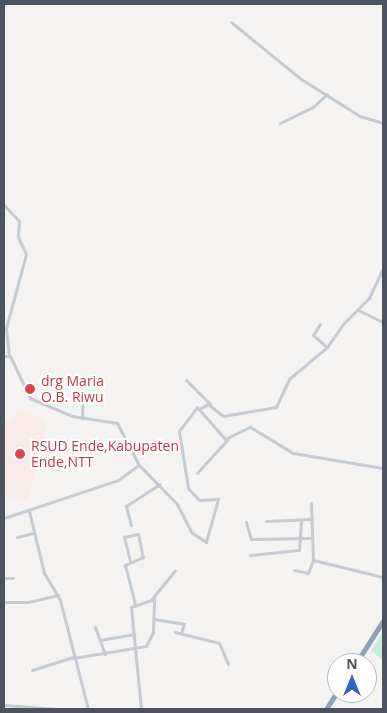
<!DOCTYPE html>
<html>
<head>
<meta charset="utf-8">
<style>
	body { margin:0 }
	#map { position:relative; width:387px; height:713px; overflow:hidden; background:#f4f3f2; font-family:"Open Sans",sans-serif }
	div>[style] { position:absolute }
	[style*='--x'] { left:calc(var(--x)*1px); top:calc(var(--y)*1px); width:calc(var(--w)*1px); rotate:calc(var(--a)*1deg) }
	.medical>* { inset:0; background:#f9ebe7 }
	.green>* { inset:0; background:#c7ecda }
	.minor>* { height:3px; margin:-1.5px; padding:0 1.5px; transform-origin:1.5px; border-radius:1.5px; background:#c5cbd2 }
	.highway>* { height:5px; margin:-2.5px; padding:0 2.5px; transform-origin:2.5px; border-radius:2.5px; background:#909fba }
	.dots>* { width:14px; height:14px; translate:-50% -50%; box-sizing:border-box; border:2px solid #fff; border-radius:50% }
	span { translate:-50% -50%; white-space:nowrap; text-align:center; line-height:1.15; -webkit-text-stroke:4.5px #fff; paint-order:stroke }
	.health-label { font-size:14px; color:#be3a42 }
	.left { translate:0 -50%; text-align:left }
	.frame { position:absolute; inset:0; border:5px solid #4c535e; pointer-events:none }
	.north { position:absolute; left:327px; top:653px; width:50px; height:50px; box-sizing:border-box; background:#fff; border:1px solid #b7babf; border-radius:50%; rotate:0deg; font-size:14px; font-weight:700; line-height:20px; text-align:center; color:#4c535e }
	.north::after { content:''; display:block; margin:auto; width:18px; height:22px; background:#2f62d1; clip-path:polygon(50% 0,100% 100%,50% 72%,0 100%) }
</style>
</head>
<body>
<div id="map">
	<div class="medical">
		<div style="clip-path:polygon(20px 409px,47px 421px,28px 500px,4px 498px,4px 420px,12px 420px)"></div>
	</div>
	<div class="green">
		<div style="clip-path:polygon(383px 631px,383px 660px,371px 651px)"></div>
	</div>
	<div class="minor">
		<div style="--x:231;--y:22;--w:90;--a:39.2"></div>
		<div style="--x:301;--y:79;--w:70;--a:32.1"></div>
		<div style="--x:360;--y:116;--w:24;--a:17"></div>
		<div style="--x:280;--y:123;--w:37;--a:-26"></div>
		<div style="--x:313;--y:107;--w:19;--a:-43"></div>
		<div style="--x:4;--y:205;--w:22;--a:47"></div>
		<div style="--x:19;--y:221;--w:16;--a:94"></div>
		<div style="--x:18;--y:237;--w:19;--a:65"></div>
		<div style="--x:26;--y:254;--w:77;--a:105.1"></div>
		<div style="--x:6;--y:328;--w:27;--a:84"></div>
		<div style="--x:358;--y:310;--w:28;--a:26"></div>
		<div style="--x:320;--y:324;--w:13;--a:122"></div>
		<div style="--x:313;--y:335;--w:18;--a:41"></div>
		<div style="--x:4;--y:356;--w:6;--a:0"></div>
		<div style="--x:10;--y:356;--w:47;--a:64.5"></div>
		<div style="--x:30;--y:398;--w:46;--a:23.2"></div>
		<div style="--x:72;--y:416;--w:46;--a:8.8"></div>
		<div style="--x:117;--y:423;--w:47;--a:62.4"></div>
		<div style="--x:186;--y:380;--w:34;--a:45"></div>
		<div style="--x:199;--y:409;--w:10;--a:-29"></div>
		<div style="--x:208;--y:404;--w:19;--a:39"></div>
		<div style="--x:223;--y:416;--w:54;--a:-9.6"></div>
		<div style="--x:276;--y:407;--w:31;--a:-65"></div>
		<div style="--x:289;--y:379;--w:50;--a:-40.1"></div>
		<div style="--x:327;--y:347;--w:29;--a:-55"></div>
		<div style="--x:344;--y:323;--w:35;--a:-45"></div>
		<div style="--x:369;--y:298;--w:33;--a:-65"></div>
		<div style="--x:82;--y:418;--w:23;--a:-88"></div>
		<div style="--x:197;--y:473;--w:45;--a:-47.7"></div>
		<div style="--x:29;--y:511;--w:64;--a:76.4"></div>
		<div style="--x:44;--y:573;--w:31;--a:59"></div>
		<div style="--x:60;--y:600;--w:113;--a:75.6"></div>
		<div style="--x:4;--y:518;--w:120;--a:-18.4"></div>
		<div style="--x:118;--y:480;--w:26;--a:-36"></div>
		<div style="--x:139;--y:465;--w:54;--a:45.7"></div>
		<div style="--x:177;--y:504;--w:31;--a:63"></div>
		<div style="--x:191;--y:532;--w:18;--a:34"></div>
		<div style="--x:206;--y:542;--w:45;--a:-74.4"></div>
		<div style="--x:218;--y:499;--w:19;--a:177"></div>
		<div style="--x:199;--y:500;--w:16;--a:-133"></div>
		<div style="--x:188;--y:488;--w:58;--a:-99"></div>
		<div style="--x:179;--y:431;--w:30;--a:-53"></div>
		<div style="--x:197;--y:407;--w:43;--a:48.8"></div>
		<div style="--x:225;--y:439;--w:28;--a:-26"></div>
		<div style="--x:250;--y:427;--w:50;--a:31.2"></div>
		<div style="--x:293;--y:453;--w:91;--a:9.5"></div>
		<div style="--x:266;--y:521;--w:46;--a:-2.5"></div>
		<div style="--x:246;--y:522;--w:18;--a:74"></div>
		<div style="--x:251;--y:539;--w:61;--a:-0.9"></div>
		<div style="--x:131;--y:525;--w:20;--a:-105"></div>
		<div style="--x:126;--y:506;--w:40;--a:-32.9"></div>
		<div style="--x:17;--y:537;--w:16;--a:-14"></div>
		<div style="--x:250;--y:555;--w:49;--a:-5.8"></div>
		<div style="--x:299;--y:550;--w:30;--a:-86"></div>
		<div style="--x:313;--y:560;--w:72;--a:13.7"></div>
		<div style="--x:130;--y:561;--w:25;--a:-104"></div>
		<div style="--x:124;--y:537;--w:14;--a:-12"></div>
		<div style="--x:138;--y:534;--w:24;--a:78"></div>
		<div style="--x:143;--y:557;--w:20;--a:156"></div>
		<div style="--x:125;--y:565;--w:40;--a:75.6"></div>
		<div style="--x:294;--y:570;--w:14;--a:12"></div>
		<div style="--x:308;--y:573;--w:14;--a:-69"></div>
		<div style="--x:313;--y:560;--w:57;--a:-92"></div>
		<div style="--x:4;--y:578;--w:9;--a:0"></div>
		<div style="--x:4;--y:602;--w:24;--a:0"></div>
		<div style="--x:28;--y:602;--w:31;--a:-13"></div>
		<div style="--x:154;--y:619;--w:30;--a:9"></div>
		<div style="--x:184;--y:624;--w:9;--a:108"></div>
		<div style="--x:95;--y:627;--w:29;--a:70"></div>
		<div style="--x:175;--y:632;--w:45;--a:14"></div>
		<div style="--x:219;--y:643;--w:23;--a:67"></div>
		<div style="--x:100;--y:640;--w:35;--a:-10"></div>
		<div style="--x:73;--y:658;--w:74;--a:-9.3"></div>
		<div style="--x:146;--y:646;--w:16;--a:-63"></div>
		<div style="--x:153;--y:632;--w:36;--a:-88"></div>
		<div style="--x:32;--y:670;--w:43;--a:-17.6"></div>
		<div style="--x:4;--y:705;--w:53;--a:4.3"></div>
		<div style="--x:141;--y:709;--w:102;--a:-95.6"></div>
		<div style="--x:131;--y:607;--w:21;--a:-19"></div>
		<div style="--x:151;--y:600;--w:38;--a:-51"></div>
	</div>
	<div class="highway">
		<div style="--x:356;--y:663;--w:50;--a:-57.3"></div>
		<div style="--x:326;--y:709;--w:20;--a:-57"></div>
	</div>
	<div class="dots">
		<div style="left:30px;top:389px;background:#e0444e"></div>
		<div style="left:20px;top:454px;background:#e0444e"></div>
	</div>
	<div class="health-label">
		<span class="left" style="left:41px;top:389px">drg Maria<br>O.B. Riwu</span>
		<span class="left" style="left:31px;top:454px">RSUD Ende,Kabupaten<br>Ende,NTT</span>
	</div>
	<div class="frame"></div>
	<div class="north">N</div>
</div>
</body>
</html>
